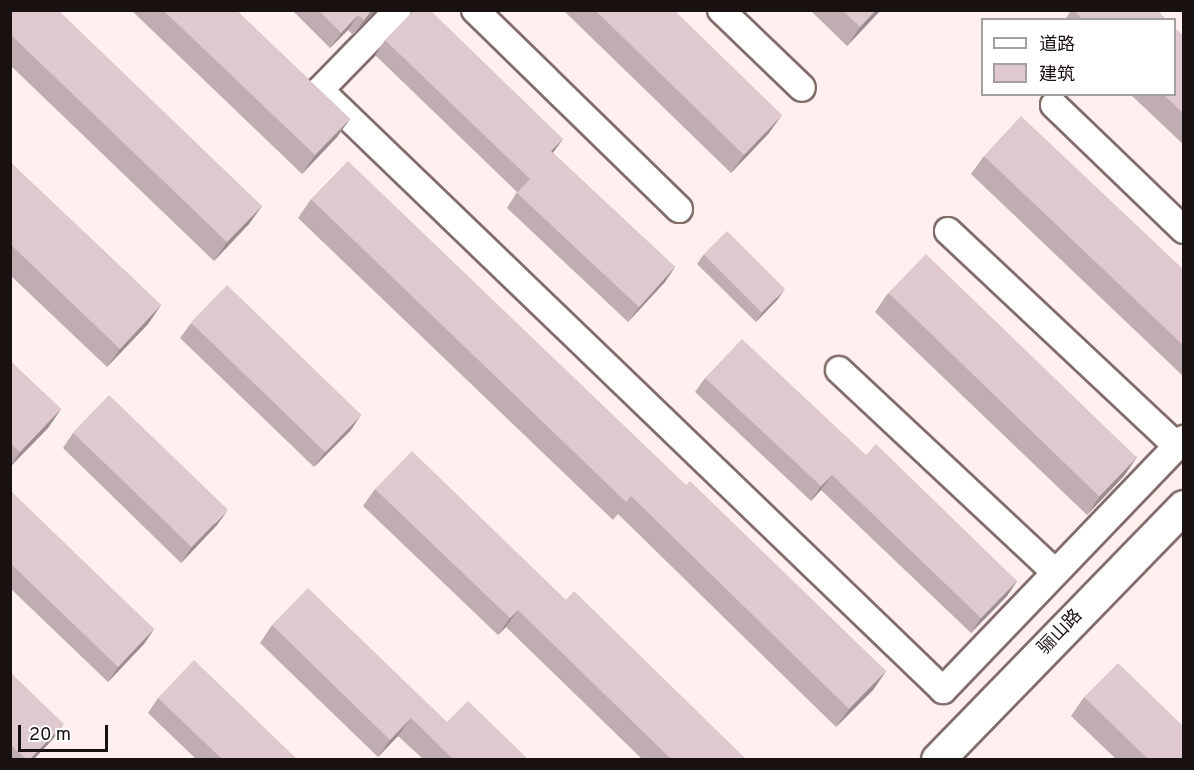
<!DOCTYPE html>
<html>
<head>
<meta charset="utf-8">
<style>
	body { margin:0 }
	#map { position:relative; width:1194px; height:770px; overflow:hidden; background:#fff0ef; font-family:Overpass,"Noto Sans SC",sans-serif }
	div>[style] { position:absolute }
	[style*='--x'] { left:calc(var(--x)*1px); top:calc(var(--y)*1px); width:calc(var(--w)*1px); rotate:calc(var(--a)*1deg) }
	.roads { filter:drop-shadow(2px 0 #826d6b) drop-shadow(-2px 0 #826d6b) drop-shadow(0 2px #826d6b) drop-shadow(0 -2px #826d6b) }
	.minor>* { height:26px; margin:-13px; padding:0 13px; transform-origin:13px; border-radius:13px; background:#fff }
	.tertiary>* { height:32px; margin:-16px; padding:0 16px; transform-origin:16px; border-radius:16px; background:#fff }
	.wall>* { inset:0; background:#c0adb2 }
	.shaded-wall>* { inset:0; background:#9c8d91 }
	.building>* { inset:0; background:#dfc9cf; transform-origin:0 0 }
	span { translate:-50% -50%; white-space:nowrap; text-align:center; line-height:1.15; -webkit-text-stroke:6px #fff; paint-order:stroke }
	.street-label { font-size:18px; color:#191110 }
	.frame { position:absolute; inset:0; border:12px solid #191110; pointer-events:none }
	.legend { position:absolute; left:981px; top:18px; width:195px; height:78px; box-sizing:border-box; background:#fff; border:2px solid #a3a09f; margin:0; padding:8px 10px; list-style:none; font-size:18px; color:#191110 }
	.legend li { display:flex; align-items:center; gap:12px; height:30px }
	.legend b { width:30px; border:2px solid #a3a09f }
	.scale { position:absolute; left:18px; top:725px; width:90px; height:27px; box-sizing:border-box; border:3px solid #191110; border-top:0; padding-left:8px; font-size:18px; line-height:21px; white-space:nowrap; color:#191110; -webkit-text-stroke:4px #fff; paint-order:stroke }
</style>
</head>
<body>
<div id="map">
	<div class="roads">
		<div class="minor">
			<div style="--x:398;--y:10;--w:112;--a:134.3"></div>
			<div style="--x:320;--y:90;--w:865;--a:43.92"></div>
			<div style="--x:943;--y:690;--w:348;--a:-46.2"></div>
			<div style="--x:475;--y:10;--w:285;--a:44.3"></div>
			<div style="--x:721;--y:10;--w:112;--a:43.9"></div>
			<div style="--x:1054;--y:105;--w:180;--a:43.9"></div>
			<div style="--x:948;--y:231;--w:314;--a:43.2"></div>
			<div style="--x:839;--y:370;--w:296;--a:43.1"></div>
		</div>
		<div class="tertiary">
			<div style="--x:938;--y:760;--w:353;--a:-45.8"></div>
		</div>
	</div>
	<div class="wall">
		<div style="clip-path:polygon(10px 10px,262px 206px,249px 224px,214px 261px,10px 65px)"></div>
		<div style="clip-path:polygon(131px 10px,236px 10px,350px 119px,337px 137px,302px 174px)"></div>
		<div style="clip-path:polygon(292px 10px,375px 10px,370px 17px,353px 35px,348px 30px,330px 48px)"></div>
		<div style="clip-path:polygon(563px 10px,674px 10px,769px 133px,731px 173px)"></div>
		<div style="clip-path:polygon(810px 10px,881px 10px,847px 46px)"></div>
		<div style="clip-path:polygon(1071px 10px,1157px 10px,1166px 20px,1065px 20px)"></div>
		<div style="clip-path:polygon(1184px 36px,1184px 145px,1130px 94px,1174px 94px)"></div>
		<div style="clip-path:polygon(385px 40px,563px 139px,553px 153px,675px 267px,665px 282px,628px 322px,507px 208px,517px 192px,375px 55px)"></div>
		<div style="clip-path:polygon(984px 156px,1184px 270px,1184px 377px,971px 174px)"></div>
		<div style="clip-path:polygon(10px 162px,161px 305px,148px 324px,107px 367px,10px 275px)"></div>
		<div style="clip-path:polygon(311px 199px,686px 485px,886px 671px,873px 690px,836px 727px,618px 514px,613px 520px,298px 218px)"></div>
		<div style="clip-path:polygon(704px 254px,778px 299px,756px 322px,697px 264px)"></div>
		<div style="clip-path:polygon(888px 293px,1137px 457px,1124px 476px,1087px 515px,875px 312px)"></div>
		<div style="clip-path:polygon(191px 323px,351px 430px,314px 467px,180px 338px)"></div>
		<div style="clip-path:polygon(10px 361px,61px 409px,48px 428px,10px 467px)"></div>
		<div style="clip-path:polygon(705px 378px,866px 455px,1017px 581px,1007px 596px,971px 633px,821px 490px,811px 501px,695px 392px)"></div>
		<div style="clip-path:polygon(73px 433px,217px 525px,181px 563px,63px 448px)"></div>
		<div style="clip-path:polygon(375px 489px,566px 600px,746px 759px,642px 759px,506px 627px,498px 635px,363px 506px)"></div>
		<div style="clip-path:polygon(10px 494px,154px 629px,144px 644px,108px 682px,10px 588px)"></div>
		<div style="clip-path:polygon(272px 625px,447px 722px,528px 759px,423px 759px,398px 736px,378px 757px,260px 643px)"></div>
		<div style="clip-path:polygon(10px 672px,53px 739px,34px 759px,10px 759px)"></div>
		<div style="clip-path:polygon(1084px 697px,1184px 759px,1116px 759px,1071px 716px)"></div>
		<div style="clip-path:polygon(158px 698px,297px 759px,196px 759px,148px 713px)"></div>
	</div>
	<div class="shaded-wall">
		<div style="clip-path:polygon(372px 10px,375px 10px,370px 17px,353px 35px,364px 20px)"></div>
		<div style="clip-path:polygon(876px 10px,881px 10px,847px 46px,860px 27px)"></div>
		<div style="clip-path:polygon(358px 15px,348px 30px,330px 48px,341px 33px)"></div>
		<div style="clip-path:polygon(782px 115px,769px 133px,731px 173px,744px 155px)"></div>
		<div style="clip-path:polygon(350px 119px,337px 137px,302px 174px,315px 155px)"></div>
		<div style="clip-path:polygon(563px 139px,552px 154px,551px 151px)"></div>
		<div style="clip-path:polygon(262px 206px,249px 224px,214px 261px,227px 242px)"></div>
		<div style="clip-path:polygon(675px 267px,665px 282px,628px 322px,639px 307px)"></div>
		<div style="clip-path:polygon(785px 289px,778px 299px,756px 322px,763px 312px)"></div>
		<div style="clip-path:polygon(161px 305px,148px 324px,107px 367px,120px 349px)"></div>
		<div style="clip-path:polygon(61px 409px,48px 428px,10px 467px,20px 452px)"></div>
		<div style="clip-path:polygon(361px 415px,351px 430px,314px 467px,325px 452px)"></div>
		<div style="clip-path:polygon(1137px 457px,1124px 476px,1087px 515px,1100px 496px)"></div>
		<div style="clip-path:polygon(832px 475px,821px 490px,811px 501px,821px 486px)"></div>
		<div style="clip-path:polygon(228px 510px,217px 525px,181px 563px,191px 548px)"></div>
		<div style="clip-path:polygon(1017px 581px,1007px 596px,971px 633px,981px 618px)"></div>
		<div style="clip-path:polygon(518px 610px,506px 627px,498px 635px,510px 618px)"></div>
		<div style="clip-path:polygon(154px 629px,144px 644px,108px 682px,118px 667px)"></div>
		<div style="clip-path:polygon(886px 671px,873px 690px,836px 727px,849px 709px)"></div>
		<div style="clip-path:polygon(411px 718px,398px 736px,378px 757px,390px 740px)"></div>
		<div style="clip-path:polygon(64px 724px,53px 739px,34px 759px,30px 759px)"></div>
	</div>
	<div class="building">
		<div style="clip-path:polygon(10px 10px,58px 10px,262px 206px,227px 242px,10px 34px)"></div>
		<div style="clip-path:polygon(163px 10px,236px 10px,350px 119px,315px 155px)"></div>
		<div style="clip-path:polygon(318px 10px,372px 10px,364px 20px,358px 15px,341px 33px)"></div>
		<div style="clip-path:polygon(414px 10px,430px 10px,563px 139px,551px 151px,675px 267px,639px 307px,517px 193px,530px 179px,385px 40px)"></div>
		<div style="clip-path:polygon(595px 10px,674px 10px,782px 115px,744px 155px)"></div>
		<div style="clip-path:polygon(842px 10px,876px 10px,860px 27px)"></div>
		<div style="clip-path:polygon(1074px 10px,1157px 10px,1166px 20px,1083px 20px)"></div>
		<div style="clip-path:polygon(1174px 27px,1184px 36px,1184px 114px,1163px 94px,1174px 94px)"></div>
		<div style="clip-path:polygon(1021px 116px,1184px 270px,1184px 346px,984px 156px)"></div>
		<div style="clip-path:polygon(348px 161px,686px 485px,690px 481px,886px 671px,849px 709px,631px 496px,626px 502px,311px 199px)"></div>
		<div style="clip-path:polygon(10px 162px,161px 305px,120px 349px,10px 244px)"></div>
		<div style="left:727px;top:231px;width:82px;height:33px;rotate:45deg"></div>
		<div style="left:926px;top:254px;width:293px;height:54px;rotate:44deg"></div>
		<div style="left:227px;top:285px;width:187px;height:52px;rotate:44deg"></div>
		<div style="clip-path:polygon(742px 339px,866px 455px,876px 444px,1017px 581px,981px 618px,832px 475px,821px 486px,705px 378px)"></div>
		<div style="clip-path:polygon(10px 361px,61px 409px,20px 452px,10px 443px)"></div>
		<div style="left:109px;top:395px;width:165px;height:52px;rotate:44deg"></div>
		<div style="clip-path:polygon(412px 451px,566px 600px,574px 591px,746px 759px,671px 759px,518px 610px,510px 618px,375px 489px)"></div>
		<div style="clip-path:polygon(12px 492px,154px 629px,118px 667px,10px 563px,10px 494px)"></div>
		<div style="clip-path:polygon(308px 588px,447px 722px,468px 701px,528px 759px,453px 759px,411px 718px,390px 740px,272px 625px)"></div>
		<div style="clip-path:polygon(194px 660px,297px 759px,222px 759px,158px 698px)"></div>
		<div style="clip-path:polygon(1118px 663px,1184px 727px,1184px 759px,1148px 759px,1084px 697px)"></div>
		<div style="clip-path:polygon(10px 672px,64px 724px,30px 759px,26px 759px,10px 744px)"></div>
	</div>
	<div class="street-label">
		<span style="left:1061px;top:633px;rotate:-46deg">骊山路</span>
	</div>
	<div class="frame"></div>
	<ul class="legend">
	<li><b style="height:8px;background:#fff"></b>道路</li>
	<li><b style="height:16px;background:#dfc9cf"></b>建筑</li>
	</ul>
	<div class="scale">20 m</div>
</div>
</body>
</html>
